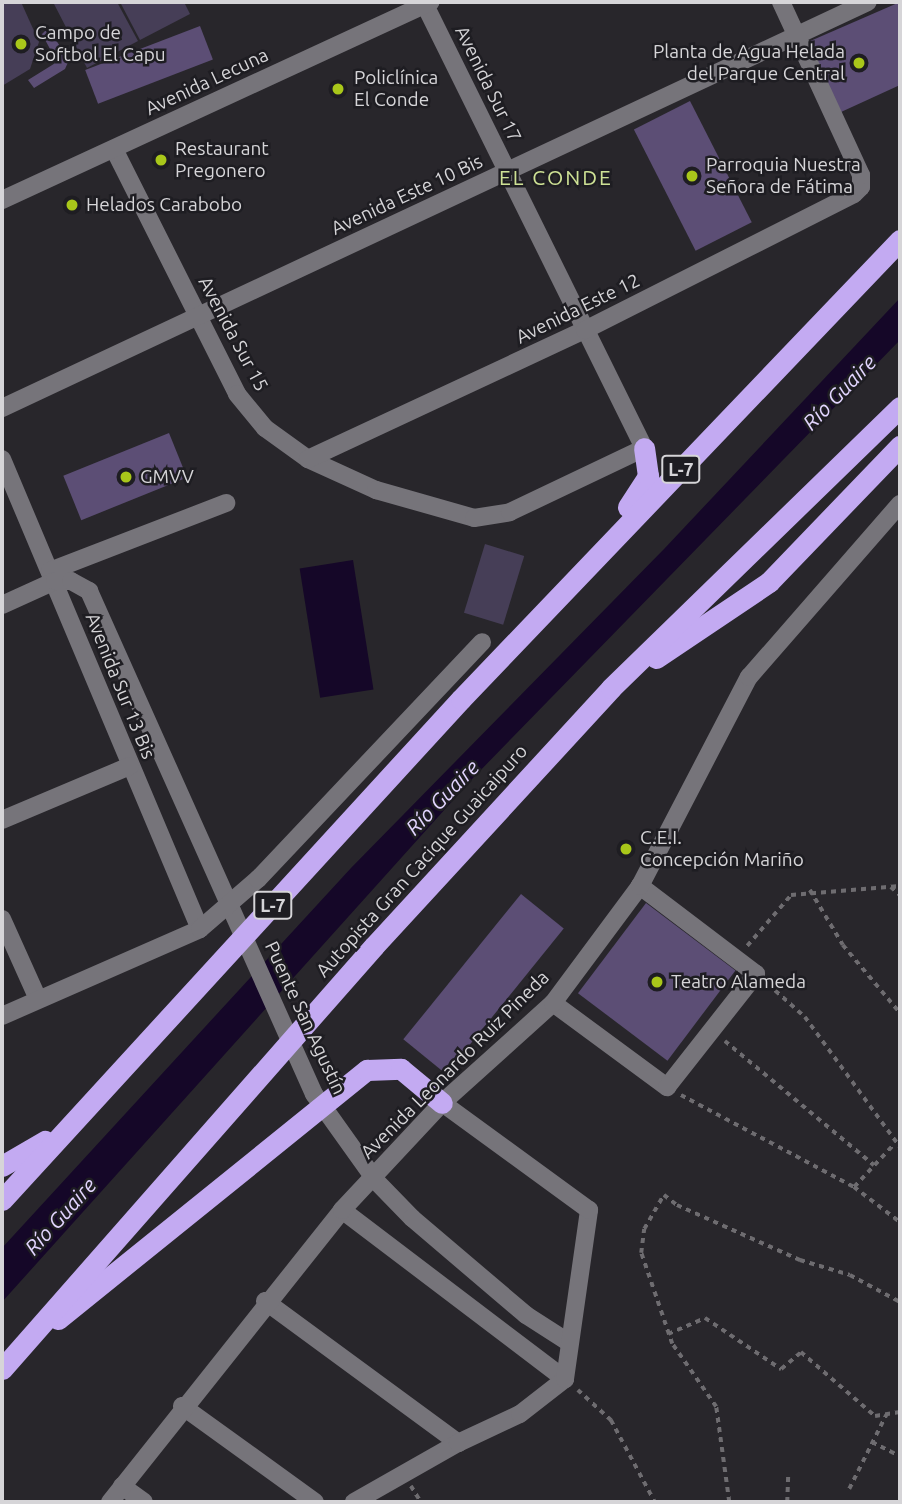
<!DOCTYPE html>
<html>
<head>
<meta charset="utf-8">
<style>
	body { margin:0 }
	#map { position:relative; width:902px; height:1504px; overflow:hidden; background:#28262b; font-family:Ubuntu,sans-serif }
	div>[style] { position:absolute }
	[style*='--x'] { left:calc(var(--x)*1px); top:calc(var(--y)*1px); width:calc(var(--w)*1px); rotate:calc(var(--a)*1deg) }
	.green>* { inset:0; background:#463e57; transform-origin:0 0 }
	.water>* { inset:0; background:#150728; transform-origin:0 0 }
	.building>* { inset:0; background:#5c4e75; transform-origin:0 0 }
	.path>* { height:3.5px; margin-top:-1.75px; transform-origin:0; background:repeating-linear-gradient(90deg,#6e6c70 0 5px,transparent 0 10px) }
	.minor>* { height:18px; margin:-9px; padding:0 9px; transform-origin:9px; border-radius:9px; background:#76747a }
	.highway>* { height:21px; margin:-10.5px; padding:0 10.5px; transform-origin:10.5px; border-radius:10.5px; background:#c3aaf2 }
	.dots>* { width:19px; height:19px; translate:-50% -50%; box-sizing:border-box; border:4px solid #1e1d22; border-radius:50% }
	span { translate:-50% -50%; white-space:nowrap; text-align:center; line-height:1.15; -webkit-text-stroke:5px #1e1d22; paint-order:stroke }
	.shield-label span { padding:2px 5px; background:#1e1d22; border:2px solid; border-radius:5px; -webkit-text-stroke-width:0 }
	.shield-label { font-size:18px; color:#d6d5d8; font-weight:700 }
	.poi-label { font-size:19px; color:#d6d5d8 }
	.left { translate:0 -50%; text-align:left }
	.right { translate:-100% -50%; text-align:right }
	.street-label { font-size:19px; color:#d6d5d8 }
	.neighbourhood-label { font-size:21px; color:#cee195; letter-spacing:2px }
	.water-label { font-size:21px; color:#e2d5fe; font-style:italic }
	.frame { position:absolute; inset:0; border:4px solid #d6d5d8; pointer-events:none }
</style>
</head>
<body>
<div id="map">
	<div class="green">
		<div style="clip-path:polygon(2px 2px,21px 2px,39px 42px,30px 69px,2px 86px)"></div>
		<div style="clip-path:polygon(53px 2px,117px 2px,138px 41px,87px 68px)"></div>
		<div style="clip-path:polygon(120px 2px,184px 2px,190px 14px,140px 40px)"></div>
		<div style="left:485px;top:544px;width:41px;height:72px;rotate:17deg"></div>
	</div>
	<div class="water">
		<div style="clip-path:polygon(900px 298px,900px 340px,473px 778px,2px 1302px,2px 1248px,351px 868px,665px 548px)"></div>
		<div style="left:353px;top:560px;width:131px;height:54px;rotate:81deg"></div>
	</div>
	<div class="building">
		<div style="clip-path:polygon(900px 2px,900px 85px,841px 112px,808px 42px)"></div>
		<div style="left:200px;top:26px;width:36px;height:123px;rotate:69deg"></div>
		<div style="clip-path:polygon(48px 28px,69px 60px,65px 69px,34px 88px,28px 80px,57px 62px,42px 34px)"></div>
		<div style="left:690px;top:101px;width:136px;height:63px;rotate:63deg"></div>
		<div style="left:169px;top:433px;width:48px;height:114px;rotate:68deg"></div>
		<div style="left:521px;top:894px;width:55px;height:187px;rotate:39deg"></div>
		<div style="left:646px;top:903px;width:112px;height:113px;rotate:37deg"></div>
	</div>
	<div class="path">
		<div style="--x:891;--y:887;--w:12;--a:42"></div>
		<div style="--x:810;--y:890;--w:64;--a:59"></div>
		<div style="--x:843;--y:945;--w:89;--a:50"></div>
		<div style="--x:747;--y:946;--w:67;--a:-49.2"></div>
		<div style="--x:791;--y:895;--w:109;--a:-4.7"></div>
		<div style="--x:768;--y:984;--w:50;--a:41.7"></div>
		<div style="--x:805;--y:1017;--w:161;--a:53.8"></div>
		<div style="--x:725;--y:1041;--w:194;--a:39.8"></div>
		<div style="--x:681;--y:1095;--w:196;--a:28"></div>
		<div style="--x:854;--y:1187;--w:58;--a:37.3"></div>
		<div style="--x:854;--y:1187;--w:60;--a:-47"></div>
		<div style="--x:668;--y:1334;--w:40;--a:-23.4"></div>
		<div style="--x:705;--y:1318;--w:92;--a:33.9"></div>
		<div style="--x:781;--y:1369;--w:26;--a:-40"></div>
		<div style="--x:801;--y:1352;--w:98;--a:40.9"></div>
		<div style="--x:875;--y:1416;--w:25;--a:-9"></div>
		<div style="--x:578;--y:1390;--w:45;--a:42.3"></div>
		<div style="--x:611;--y:1420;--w:93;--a:61.8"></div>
		<div style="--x:872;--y:1442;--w:31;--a:27"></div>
		<div style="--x:411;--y:1486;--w:19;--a:58"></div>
		<div style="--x:849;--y:1489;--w:83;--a:-63.4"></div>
		<div style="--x:729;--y:1502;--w:96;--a:-97.8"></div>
		<div style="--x:716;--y:1407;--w:77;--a:-124.9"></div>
		<div style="--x:672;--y:1344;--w:96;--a:-108.8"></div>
		<div style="--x:641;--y:1253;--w:24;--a:-83"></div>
		<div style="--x:644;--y:1229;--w:39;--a:-60"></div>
		<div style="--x:664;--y:1195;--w:16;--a:38"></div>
		<div style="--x:677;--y:1205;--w:135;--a:24.1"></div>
		<div style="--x:800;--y:1260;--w:52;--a:16.7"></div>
		<div style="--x:850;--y:1275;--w:57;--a:28.4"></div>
		<div style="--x:787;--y:1502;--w:29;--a:-88"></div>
	</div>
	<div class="minor">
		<div style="--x:114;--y:149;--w:274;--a:63.3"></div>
		<div style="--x:237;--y:394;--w:44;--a:50.5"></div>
		<div style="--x:265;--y:428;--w:53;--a:35.8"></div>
		<div style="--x:308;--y:459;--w:75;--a:24.5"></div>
		<div style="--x:376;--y:490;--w:102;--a:15.9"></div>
		<div style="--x:474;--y:518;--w:36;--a:-9"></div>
		<div style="--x:510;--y:512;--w:148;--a:-25.5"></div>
		<div style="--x:644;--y:448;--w:497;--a:-116.3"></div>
		<div style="--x:2;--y:200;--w:472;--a:-24.8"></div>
		<div style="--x:2;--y:408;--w:956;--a:-25.12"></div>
		<div style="--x:2;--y:459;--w:510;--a:67.16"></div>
		<div style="--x:308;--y:459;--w:306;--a:-25"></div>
		<div style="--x:585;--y:330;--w:301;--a:-26.8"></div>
		<div style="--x:854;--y:194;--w:10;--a:-45"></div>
		<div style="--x:861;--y:187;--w:12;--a:-90"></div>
		<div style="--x:861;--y:175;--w:191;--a:-114.8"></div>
		<div style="--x:50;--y:571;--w:189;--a:-21.1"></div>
		<div style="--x:2;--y:605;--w:58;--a:-24.4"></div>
		<div style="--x:55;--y:581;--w:16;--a:0"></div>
		<div style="--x:71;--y:581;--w:21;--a:29"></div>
		<div style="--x:89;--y:591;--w:551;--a:65.9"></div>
		<div style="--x:314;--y:1094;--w:107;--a:54.5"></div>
		<div style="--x:376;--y:1181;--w:52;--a:45.8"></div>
		<div style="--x:412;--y:1218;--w:150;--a:40.4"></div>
		<div style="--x:526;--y:1315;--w:50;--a:32.7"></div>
		<div style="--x:2;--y:820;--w:139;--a:-22.9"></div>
		<div style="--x:2;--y:919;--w:88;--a:65.8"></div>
		<div style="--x:553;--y:1003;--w:142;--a:36.4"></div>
		<div style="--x:667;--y:1087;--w:144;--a:-51.8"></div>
		<div style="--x:756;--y:974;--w:146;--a:-142.8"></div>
		<div style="--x:2;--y:1016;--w:216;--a:-23.7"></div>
		<div style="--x:200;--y:929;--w:77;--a:-40.8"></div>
		<div style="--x:258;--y:879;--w:326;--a:-46.6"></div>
		<div style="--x:342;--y:1210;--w:280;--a:37.2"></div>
		<div style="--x:265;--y:1301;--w:240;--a:36.3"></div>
		<div style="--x:182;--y:1406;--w:164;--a:35.8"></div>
		<div style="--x:122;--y:1486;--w:27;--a:36"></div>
		<div style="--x:110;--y:1502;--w:373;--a:-51.5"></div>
		<div style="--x:342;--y:1210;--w:146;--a:-46.9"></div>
		<div style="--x:442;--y:1103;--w:149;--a:-42"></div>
		<div style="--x:553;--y:1003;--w:146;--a:-53.4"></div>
		<div style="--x:640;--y:886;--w:236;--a:-62.5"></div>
		<div style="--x:749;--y:677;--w:230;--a:-48.9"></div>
		<div style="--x:354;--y:1502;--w:120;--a:-29.6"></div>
		<div style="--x:458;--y:1443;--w:68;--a:-25.1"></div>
		<div style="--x:520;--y:1414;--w:57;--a:-37.9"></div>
		<div style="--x:565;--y:1379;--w:171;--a:-81.9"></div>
		<div style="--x:589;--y:1210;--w:182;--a:-143.9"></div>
	</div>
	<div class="highway">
		<div style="--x:628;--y:507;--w:37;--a:-57"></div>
		<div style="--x:648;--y:476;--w:28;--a:-98"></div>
		<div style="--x:656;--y:658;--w:136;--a:-33.9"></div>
		<div style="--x:769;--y:582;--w:189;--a:-46.1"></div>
		<div style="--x:2;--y:1166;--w:50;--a:-30.2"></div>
		<div style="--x:2;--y:1200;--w:679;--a:-47.51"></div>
		<div style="--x:461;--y:699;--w:635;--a:-46.28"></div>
		<div style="--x:58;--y:1319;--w:397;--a:-38.9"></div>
		<div style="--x:367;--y:1070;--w:34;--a:-2"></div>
		<div style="--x:401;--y:1069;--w:53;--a:39.7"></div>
		<div style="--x:2;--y:1369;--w:563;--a:-48.67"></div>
		<div style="--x:374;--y:946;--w:350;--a:-47.4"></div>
		<div style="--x:611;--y:688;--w:403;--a:-44.2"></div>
	</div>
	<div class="dots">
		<div style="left:21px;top:44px;background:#a9c71a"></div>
		<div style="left:859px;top:63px;background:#a9c71a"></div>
		<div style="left:338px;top:89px;background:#a9c71a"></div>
		<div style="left:161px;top:160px;background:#a9c71a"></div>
		<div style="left:692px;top:176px;background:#a9c71a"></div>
		<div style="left:72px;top:205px;background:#a9c71a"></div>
		<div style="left:126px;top:477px;background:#a9c71a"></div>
		<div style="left:626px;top:849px;background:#a9c71a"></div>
		<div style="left:657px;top:982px;background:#a9c71a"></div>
	</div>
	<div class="shield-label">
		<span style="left:681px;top:469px">L-7</span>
		<span style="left:273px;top:905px">L-7</span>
	</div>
	<div class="poi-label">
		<span class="left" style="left:35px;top:44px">Campo de<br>Softbol El Capu</span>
		<span class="right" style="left:845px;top:63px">Planta de Agua Helada<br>del Parque Central</span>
		<span class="left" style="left:354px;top:89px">Policlínica<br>El Conde</span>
		<span class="left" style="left:175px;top:160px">Restaurant<br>Pregonero</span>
		<span class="left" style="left:706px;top:176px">Parroquia Nuestra<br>Señora de Fátima</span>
		<span class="left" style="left:86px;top:205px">Helados Carabobo</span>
		<span class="left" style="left:140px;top:477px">GMVV</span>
		<span class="left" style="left:640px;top:849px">C.E.I.<br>Concepción Mariño</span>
		<span class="left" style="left:671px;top:982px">Teatro Alameda</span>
	</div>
	<div class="street-label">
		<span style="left:207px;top:82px;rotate:-25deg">Avenida Lecuna</span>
		<span style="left:488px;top:84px;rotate:64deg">Avenida Sur 17</span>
		<span style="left:407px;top:195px;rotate:-25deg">Avenida Este 10 Bis</span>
		<span style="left:578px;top:309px;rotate:-26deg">Avenida Este 12</span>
		<span style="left:233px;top:334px;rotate:62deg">Avenida Sur 15</span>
		<span style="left:120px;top:686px;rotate:68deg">Avenida Sur 13 Bis</span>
		<span style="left:422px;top:861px;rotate:-48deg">Autopista Gran Cacique Guaicaipuro</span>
		<span style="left:305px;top:1018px;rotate:65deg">Puente San Agustín</span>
		<span style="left:455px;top:1065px;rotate:-45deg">Avenida Leonardo Ruiz Pineda</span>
	</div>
	<div class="neighbourhood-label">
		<span style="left:556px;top:177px">EL CONDE</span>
	</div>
	<div class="water-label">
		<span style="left:839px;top:392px;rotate:-46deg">Río Guaire</span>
		<span style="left:442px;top:797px;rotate:-46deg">Río Guaire</span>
		<span style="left:60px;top:1216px;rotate:-48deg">Río Guaire</span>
	</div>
	<div class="frame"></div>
</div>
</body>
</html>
